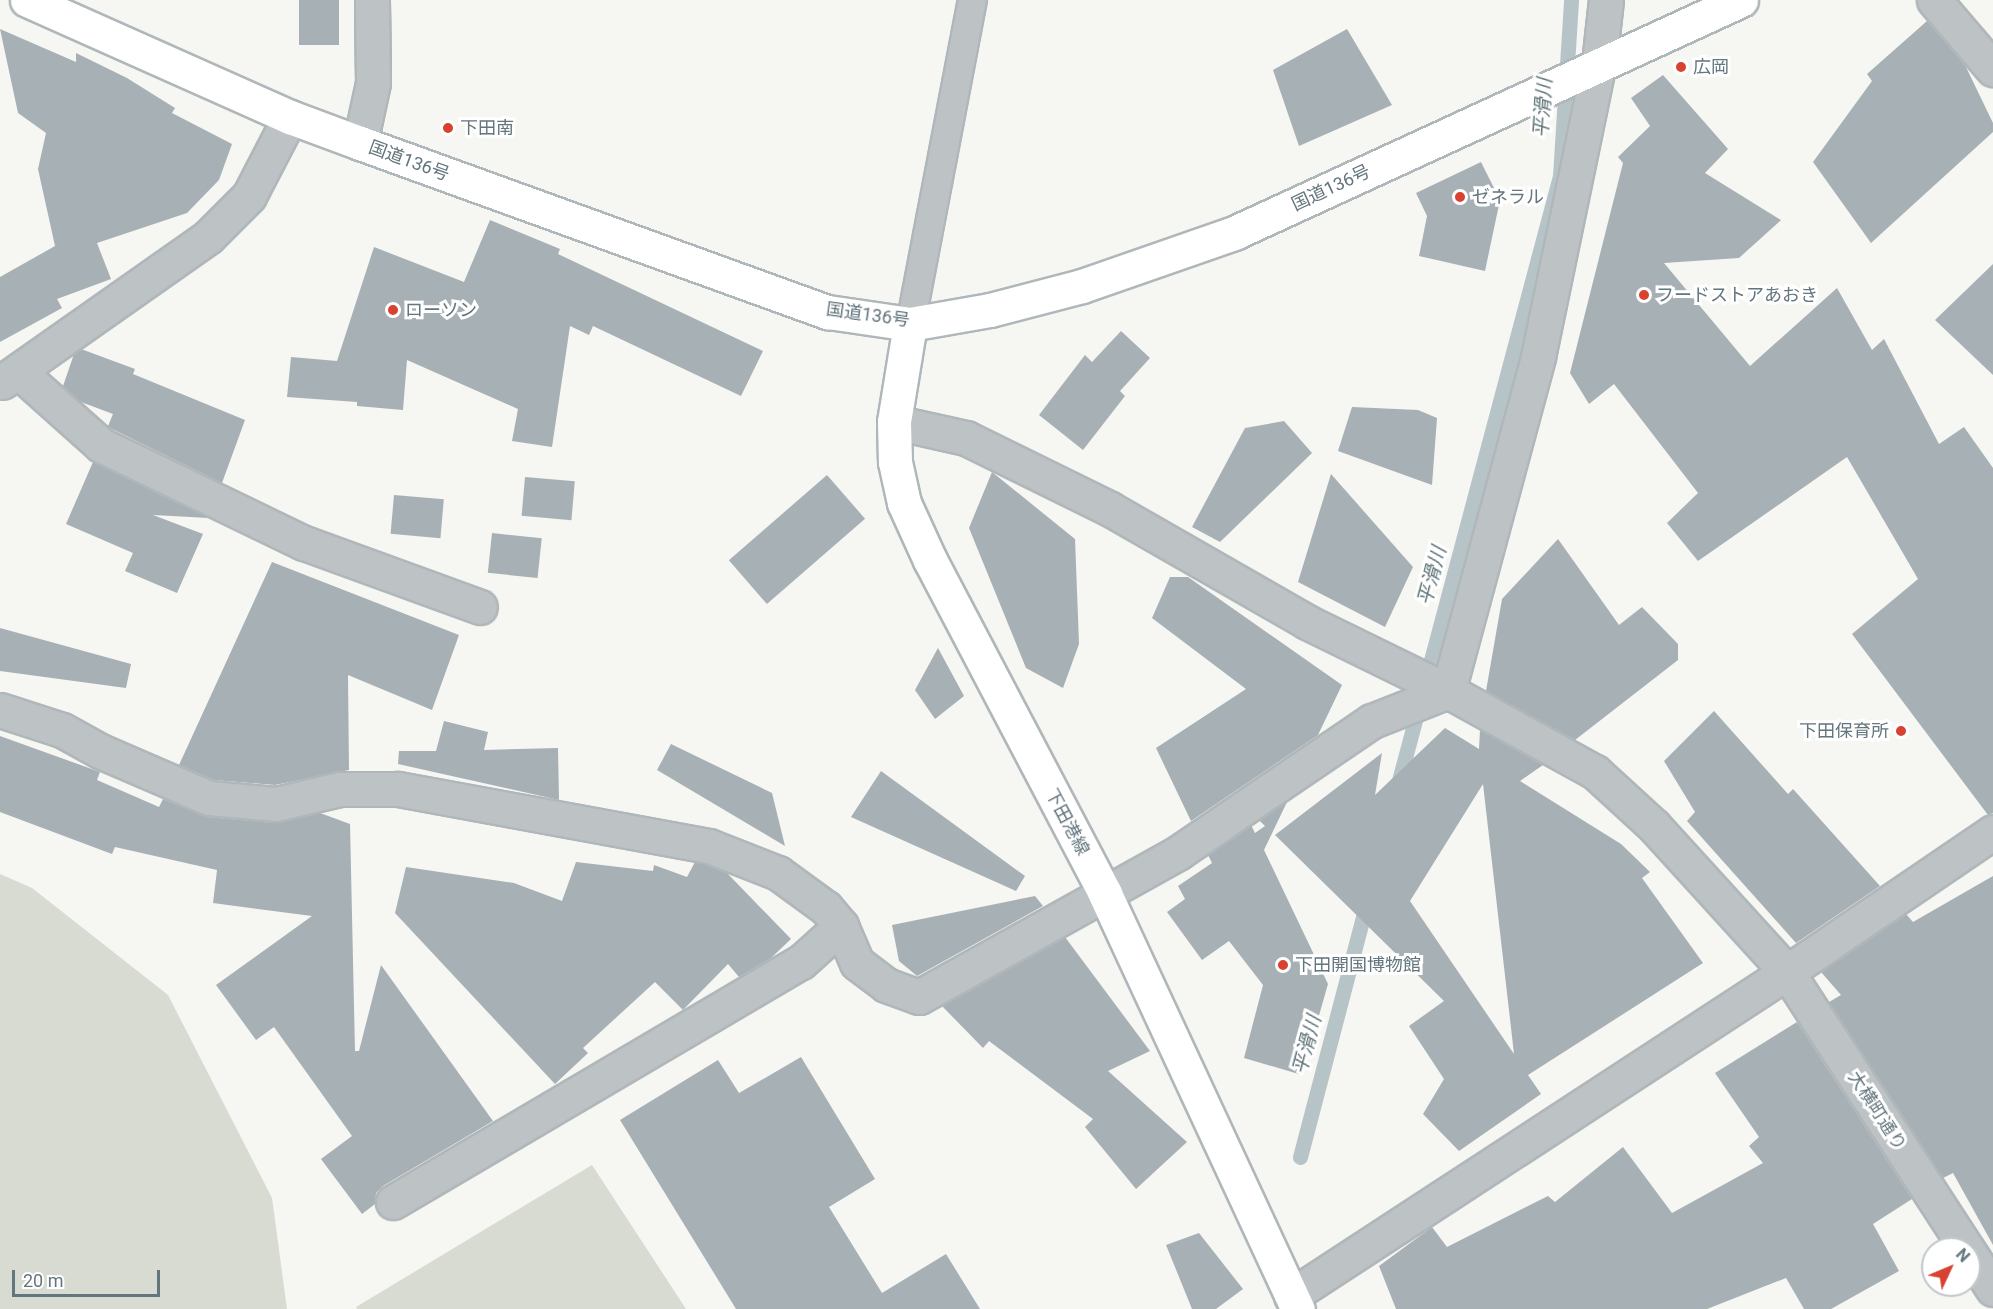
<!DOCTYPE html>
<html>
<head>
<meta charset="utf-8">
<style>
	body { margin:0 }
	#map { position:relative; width:1993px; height:1309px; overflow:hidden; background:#f6f6f3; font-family:Roboto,"Noto Sans JP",sans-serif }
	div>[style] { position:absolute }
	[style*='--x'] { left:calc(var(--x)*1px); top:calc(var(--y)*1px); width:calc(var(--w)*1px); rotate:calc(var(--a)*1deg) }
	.green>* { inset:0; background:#d7dbd2 }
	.stream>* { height:15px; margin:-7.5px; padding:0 7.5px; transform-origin:7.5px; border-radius:7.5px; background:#b7c4c7 }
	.building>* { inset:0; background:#a7b0b4; transform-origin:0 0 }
	.roads { filter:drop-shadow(2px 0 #b0b7ba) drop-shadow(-2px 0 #b0b7ba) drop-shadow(0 2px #b0b7ba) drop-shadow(0 -2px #b0b7ba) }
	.lane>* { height:27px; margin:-13.5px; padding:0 13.5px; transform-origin:13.5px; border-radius:13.5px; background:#bdc3c5 }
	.street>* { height:33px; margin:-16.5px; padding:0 16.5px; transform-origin:16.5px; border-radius:16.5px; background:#bdc3c5 }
	.secondary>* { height:33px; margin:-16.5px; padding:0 16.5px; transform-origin:16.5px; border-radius:16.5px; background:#fff }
	.highway>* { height:33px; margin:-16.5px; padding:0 16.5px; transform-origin:16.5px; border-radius:16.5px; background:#fff }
	.dots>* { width:16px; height:16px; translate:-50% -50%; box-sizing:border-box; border:3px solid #fff; border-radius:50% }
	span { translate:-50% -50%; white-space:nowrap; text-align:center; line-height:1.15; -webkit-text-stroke:6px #fff; paint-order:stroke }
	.poi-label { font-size:18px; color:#63757d }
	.left { translate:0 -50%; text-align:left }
	.right { translate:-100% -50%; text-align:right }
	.street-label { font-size:18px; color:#63757d }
	.water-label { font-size:20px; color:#5e7478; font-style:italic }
	.north { position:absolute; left:1921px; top:1237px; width:60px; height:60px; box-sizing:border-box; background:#fff; border:2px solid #c1c8cb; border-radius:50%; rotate:46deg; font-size:16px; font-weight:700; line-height:24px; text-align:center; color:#63757d }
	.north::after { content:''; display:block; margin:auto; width:21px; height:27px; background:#d94130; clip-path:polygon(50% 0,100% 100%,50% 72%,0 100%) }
	.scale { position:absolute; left:12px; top:1270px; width:148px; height:27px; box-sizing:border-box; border:3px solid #63757d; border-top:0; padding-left:8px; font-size:18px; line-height:21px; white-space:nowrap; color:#63757d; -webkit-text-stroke:4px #fff; paint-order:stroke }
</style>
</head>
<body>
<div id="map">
	<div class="green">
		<div style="clip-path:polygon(0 874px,32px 888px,168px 995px,272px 1198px,287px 1309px,0 1309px)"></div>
		<div style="clip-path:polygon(592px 1165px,686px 1309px,357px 1309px,356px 1307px)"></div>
	</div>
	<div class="stream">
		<div style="--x:1397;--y:788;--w:633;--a:-75.09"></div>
		<div style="--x:1560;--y:176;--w:176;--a:-86.4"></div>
		<div style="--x:1300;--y:1157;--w:264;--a:-75.3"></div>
	</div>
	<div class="building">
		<div style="left:299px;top:0;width:40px;height:45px"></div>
		<div style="clip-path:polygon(1927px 21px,1965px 65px,1993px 123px,1993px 132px,1871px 243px,1813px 162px,1872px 81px,1867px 74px)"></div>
		<div style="clip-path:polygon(0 29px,76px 62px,76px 53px,127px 78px,175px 108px,172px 113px,232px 144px,219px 180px,187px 213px,97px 243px,111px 279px,57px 299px,62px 308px,0 342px,0 277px,55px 246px,38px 169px,46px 133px,18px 113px)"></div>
		<div style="clip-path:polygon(1347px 29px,1392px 105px,1299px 146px,1273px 70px)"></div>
		<div style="clip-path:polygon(1663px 75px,1728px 149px,1705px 173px,1781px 220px,1739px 258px,1664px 263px,1750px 366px,1837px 288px,1872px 350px,1884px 339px,1939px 444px,1964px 427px,1993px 468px,1993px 813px,1988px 815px,1852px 634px,1918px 579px,1847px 457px,1698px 561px,1667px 523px,1698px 493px,1614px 384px,1589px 404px,1570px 373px,1623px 163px,1618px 157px,1650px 126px,1631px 98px)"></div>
		<div style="clip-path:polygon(1481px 162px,1500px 200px,1485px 271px,1419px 256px,1427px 216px,1416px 193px)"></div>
		<div style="clip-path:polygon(490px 220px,560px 249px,558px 254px,763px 351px,741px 396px,593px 326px,589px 335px,570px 326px,552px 447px,512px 441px,518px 409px,407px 360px,403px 410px,357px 406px,357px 402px,287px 397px,291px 357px,337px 361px,374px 247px,464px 282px)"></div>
		<div style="clip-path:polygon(1993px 264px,1993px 375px,1935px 320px)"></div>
		<div style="clip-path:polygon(1121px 331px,1150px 358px,1120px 391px,1125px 396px,1083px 450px,1039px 415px,1085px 355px,1092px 362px)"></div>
		<div style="clip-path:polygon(81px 349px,135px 369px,133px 374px,245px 420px,222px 483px,112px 429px,108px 426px,113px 414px,81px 402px,63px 386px,74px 354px)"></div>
		<div style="clip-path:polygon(1352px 407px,1418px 410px,1437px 418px,1432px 485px,1338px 451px)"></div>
		<div style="clip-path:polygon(1284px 421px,1312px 453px,1220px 542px,1192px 527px,1245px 428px)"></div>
		<div style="clip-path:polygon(93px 462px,209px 518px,153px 515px,203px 534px,177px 593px,125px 571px,133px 553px,66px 524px)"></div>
		<div style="clip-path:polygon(992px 472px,1075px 539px,1079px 644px,1063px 688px,1026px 668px,969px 528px)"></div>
		<div style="clip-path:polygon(1331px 474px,1413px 567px,1385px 627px,1298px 582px)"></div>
		<div style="left:827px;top:475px;width:58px;height:130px;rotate:49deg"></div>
		<div style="left:525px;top:477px;width:50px;height:39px;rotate:5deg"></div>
		<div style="left:394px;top:495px;width:50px;height:39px;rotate:5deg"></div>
		<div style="left:492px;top:533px;width:50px;height:40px;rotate:6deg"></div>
		<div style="clip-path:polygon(1558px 539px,1619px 625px,1642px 607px,1678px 644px,1678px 660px,1575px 740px,1486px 691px,1502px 599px)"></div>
		<div style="clip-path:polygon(272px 562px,459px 635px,432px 710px,348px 675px,349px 770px,275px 785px,214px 780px,179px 765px)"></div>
		<div style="clip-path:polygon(1170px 577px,1188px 577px,1342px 685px,1318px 735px,1191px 821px,1156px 748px,1246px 689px,1152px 618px)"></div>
		<div style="clip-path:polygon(0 628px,131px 664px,126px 688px,0 671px)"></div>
		<div style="clip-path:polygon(938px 648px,964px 696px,935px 719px,915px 690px)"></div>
		<div style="clip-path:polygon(1714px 711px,1788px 794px,1793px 789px,1880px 886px,1796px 943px,1687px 821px,1695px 812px,1664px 761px)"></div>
		<div style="clip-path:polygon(444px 721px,488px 732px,484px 750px,558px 748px,559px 800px,398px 764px,399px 751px,436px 751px)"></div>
		<div style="clip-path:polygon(evenodd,1445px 728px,1479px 749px,1480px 730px,1543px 765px,1520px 781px,1621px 844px,1650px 872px,1642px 878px,1703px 963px,1528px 1075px,1541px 1094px,1459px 1151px,1423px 1114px,1444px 1079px,1409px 1026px,1444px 1001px,1275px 835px,1382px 753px,1375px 795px,1445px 728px,1483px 784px,1514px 1054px,1410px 901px,1483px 784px)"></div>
		<div style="clip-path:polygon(0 736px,100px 772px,97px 780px,159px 807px,163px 799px,207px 817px,275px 823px,320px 813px,350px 824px,355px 1051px,359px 1051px,381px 965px,493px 1121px,383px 1186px,376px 1193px,375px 1204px,362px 1214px,321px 1159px,352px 1136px,274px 1027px,256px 1040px,216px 985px,312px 916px,213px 903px,217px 870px,115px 847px,112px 854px,0 812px)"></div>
		<div style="clip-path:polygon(671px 744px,772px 793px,785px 846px,657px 770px)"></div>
		<div style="clip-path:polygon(881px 771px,1025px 876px,1016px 891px,851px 817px)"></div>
		<div style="clip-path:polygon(1287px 802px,1264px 850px,1328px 984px,1302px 1075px,1244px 1058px,1263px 985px,1229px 941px,1202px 960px,1167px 912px,1185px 899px,1178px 886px,1212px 863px,1208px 855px,1251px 825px,1255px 833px,1265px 826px,1259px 820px)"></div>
		<div style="clip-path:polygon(576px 862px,653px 871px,654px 865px,687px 877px,695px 862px,704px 864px,727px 873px,791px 939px,771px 958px,739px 977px,728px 964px,683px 1010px,655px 982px,583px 1048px,588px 1053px,555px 1084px,395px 913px,406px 867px,514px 883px,562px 901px)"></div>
		<div style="clip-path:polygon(1993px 876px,1993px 1245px,1953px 1173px,1943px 1178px,1829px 1002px,1841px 995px,1821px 972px,1906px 914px,1913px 922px)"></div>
		<div style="clip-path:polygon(1035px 896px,1043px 906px,917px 976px,899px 961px,892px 925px)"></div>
		<div style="clip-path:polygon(1065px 937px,1150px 1051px,1108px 1071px,1187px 1142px,1136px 1189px,1085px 1127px,1093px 1119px,989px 1041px,983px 1048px,942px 1006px)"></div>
		<div style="clip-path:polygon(1797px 1022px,1912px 1199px,1873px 1224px,1899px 1271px,1831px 1309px,1804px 1309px,1786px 1278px,1707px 1309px,1396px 1309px,1379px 1266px,1432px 1227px,1447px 1247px,1548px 1196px,1555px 1202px,1623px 1147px,1672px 1213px,1763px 1163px,1749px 1146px,1759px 1137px,1715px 1073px)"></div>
		<div style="clip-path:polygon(801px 1057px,875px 1179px,829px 1207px,882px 1293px,946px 1254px,980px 1309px,736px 1309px,620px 1120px,718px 1060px,739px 1093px)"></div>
		<div style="clip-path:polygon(1199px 1233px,1243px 1289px,1216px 1309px,1192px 1309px,1166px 1245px)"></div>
	</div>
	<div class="roads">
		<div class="lane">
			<div style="--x:910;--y:324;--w:330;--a:-79.2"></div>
		</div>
		<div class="street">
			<div style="--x:1934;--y:0;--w:91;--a:49.5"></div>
			<div style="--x:360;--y:143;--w:61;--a:-77.8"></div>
			<div style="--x:373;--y:83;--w:83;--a:-90.7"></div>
			<div style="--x:18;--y:371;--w:111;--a:41.7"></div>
			<div style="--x:101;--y:445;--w:225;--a:25.8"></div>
			<div style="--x:304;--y:543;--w:187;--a:20"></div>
			<div style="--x:2;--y:382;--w:252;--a:-35.1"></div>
			<div style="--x:208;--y:237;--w:58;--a:-45"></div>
			<div style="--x:249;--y:196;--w:89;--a:-62.6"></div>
			<div style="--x:894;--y:422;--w:74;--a:12.5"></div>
			<div style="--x:966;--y:438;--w:161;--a:26.2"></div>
			<div style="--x:1110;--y:509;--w:227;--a:29.8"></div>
			<div style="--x:1307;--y:622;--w:157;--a:26.1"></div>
			<div style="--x:1448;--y:691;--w:168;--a:28.9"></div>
			<div style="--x:1595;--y:772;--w:80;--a:42.5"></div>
			<div style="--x:1654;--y:826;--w:197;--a:47.7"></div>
			<div style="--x:1787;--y:972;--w:330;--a:57"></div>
			<div style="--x:1448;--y:691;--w:346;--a:-74.9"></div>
			<div style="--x:1538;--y:357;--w:300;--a:-78.3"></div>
			<div style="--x:1599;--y:63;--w:63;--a:-83.7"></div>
			<div style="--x:0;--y:710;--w:65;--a:17.9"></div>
			<div style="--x:62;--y:730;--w:43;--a:28.9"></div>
			<div style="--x:100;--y:751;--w:119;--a:23.3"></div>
			<div style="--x:209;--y:798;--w:67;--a:5.1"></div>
			<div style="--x:276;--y:804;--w:66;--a:-13.2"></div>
			<div style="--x:340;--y:789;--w:58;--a:0"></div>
			<div style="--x:398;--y:789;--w:316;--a:10.4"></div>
			<div style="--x:709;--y:846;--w:74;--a:21.4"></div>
			<div style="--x:778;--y:873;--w:59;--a:36.1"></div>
			<div style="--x:826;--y:908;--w:23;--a:50"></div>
			<div style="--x:841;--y:926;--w:40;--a:66.6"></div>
			<div style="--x:857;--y:963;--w:36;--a:37"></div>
			<div style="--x:886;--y:985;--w:35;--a:20"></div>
			<div style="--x:919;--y:997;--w:298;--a:-29.1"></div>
			<div style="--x:1179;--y:852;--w:233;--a:-34.2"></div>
			<div style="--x:1372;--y:721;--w:82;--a:-21.5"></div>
			<div style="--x:393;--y:1202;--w:473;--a:-30.5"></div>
			<div style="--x:801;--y:962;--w:54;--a:-42"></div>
			<div style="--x:1969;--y:1252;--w:44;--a:57"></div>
			<div style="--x:1291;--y:1296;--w:592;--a:-33.15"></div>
			<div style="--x:1787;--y:972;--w:249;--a:-34.2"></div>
		</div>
		<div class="secondary">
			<div style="--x:910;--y:324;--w:99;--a:99.3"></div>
			<div style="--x:894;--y:422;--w:40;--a:88.6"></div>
			<div style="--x:895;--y:462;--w:42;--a:77.6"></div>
			<div style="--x:904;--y:503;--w:63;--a:65.5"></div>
			<div style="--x:930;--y:560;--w:377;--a:62.3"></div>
			<div style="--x:1105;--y:894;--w:458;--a:65.1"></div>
		</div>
		<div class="highway">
			<div style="--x:27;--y:0;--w:288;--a:24"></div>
			<div style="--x:290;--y:117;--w:75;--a:20.4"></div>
			<div style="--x:360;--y:143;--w:498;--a:19.9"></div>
			<div style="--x:828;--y:312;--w:83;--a:8.3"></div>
			<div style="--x:910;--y:324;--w:81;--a:-9.9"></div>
			<div style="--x:990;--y:310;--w:95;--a:-14.6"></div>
			<div style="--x:1082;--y:286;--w:161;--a:-19.2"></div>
			<div style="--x:1234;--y:233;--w:558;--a:-24.68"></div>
		</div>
	</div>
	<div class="dots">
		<div style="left:1681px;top:67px;background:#d94130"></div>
		<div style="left:448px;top:128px;background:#d94130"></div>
		<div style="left:1460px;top:197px;background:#d94130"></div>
		<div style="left:1644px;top:295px;background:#d94130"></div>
		<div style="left:393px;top:310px;background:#d94130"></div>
		<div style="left:1901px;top:731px;background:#d94130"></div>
		<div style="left:1283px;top:965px;background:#d94130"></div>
	</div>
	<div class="poi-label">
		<span class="left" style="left:1693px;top:67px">広岡</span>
		<span class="left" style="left:460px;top:128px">下田南</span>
		<span class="left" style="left:1472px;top:197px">ゼネラル</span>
		<span class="left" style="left:1656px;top:295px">フードストアあおき</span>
		<span class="left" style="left:405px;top:310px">ローソン</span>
		<span class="right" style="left:1889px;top:731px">下田保育所</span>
		<span class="left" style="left:1295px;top:965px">下田開国博物館</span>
	</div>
	<div class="street-label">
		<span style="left:409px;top:161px;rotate:20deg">国道136号</span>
		<span style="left:1331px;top:188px;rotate:-25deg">国道136号</span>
		<span style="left:868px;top:315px;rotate:8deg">国道136号</span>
		<span style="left:1067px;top:822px;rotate:62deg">下田港線</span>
		<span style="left:1877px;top:1111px;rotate:57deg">大横町通り</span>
	</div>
	<div class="water-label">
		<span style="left:1543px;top:108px;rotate:-86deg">平滑川</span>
		<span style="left:1432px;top:576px;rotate:-75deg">平滑川</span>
		<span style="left:1307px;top:1045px;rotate:-75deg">平滑川</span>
	</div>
	<div class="north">N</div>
	<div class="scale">20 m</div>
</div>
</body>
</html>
